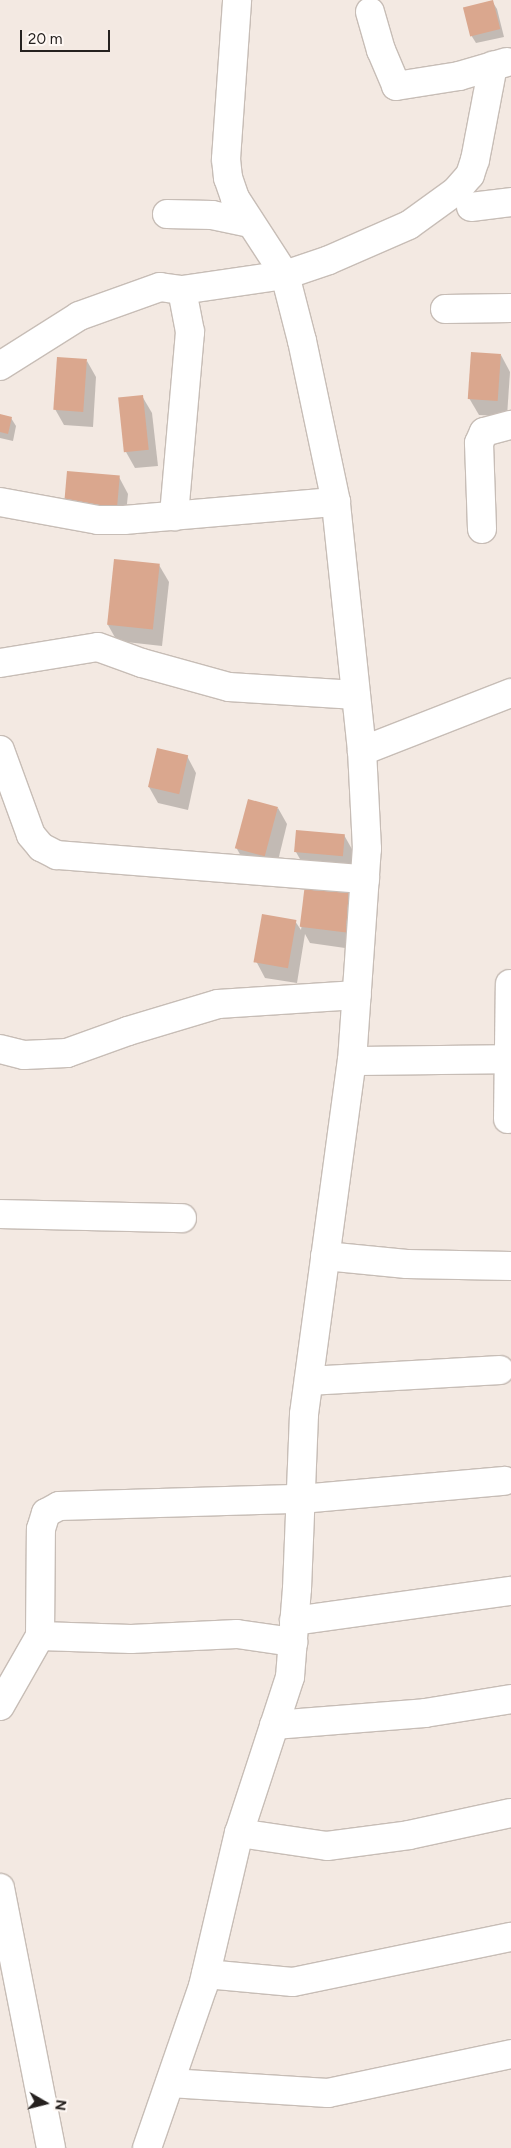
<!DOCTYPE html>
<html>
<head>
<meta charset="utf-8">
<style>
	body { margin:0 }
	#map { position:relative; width:511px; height:2148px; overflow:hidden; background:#f3e9e2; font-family:Figtree,sans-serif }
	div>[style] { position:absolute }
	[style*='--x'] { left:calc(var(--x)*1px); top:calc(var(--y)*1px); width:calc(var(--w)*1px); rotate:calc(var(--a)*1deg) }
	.shadow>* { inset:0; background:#0003 }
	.building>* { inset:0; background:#daa78e; transform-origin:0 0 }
	.roads { filter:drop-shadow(1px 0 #c7bdb6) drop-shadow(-1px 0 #c7bdb6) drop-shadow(0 1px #c7bdb6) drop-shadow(0 -1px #c7bdb6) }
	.minor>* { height:28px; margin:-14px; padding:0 14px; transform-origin:14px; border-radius:14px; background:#fff }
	span { translate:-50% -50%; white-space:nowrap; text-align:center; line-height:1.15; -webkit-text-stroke:4px #fef7f3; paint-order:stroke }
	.north { position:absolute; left:20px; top:2078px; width:50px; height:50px; -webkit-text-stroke:4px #fef7f3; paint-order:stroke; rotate:98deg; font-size:14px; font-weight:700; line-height:20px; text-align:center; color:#25211f }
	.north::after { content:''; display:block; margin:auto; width:18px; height:22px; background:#25211f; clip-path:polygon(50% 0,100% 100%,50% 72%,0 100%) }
	.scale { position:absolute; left:20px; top:30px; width:90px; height:22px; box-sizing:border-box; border:2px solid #25211f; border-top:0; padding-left:6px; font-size:15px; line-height:18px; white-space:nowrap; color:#25211f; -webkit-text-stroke:4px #fef7f3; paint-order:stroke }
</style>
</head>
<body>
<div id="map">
	<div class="shadow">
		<div style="clip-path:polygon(492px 1px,497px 9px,504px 37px,476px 43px,471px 35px)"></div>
		<div style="clip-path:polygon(501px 355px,510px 372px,507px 416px,479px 415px,469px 398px)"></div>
		<div style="clip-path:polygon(87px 361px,96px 377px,93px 427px,64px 425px,55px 409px)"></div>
		<div style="clip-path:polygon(142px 396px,152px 413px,158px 466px,135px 468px,126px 452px)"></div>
		<div style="clip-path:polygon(0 415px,11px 418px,16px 426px,13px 441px,0 438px)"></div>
		<div style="clip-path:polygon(119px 477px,128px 494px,125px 523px,66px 502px)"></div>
		<div style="clip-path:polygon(159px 565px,169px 582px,162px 646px,117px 641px,108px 625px)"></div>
		<div style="clip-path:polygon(187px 756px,196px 773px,188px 810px,158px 803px,149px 787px)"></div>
		<div style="clip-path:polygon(278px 808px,287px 824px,275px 873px,246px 865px,237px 849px)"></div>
		<div style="clip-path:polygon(344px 835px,353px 851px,352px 871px,305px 868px,296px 852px)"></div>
		<div style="clip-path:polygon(307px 885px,355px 891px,359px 950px,310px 943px,305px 934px,297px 983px,265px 978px,256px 961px,295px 921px,301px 930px)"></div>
	</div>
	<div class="building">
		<div style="left:493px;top:0;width:30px;height:31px;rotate:76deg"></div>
		<div style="left:471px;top:352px;width:30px;height:47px;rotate:4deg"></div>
		<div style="left:57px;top:357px;width:30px;height:53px;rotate:4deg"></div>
		<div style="left:143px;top:395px;width:55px;height:25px;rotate:84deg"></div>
		<div style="clip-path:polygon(0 414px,12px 417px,8px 434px,0 432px)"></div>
		<div style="left:67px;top:471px;width:53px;height:31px;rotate:5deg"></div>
		<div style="left:114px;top:559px;width:46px;height:66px;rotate:6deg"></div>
		<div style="left:157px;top:748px;width:32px;height:40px;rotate:13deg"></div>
		<div style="left:248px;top:799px;width:31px;height:51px;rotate:15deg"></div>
		<div style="left:296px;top:830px;width:49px;height:22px;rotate:5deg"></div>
		<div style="left:305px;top:884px;width:51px;height:43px;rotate:7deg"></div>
		<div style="left:262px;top:914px;width:35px;height:49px;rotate:10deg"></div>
	</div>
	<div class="roads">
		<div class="minor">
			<div style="--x:370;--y:12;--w:40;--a:74"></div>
			<div style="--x:381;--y:50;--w:39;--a:67"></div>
			<div style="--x:396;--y:86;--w:64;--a:-9"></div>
			<div style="--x:459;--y:76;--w:50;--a:-16.3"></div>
			<div style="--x:471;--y:207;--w:40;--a:-7.1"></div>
			<div style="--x:167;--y:214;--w:45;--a:1.3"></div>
			<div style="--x:212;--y:215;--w:39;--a:12"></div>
			<div style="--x:182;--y:290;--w:104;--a:-8.3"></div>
			<div style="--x:285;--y:275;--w:92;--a:-123"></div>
			<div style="--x:235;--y:198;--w:21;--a:-109"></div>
			<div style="--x:228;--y:178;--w:19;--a:-96"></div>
			<div style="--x:226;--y:159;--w:159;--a:-86"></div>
			<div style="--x:445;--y:309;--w:66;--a:-0.9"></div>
			<div style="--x:0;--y:366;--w:93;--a:-32.3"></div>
			<div style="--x:79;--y:316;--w:86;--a:-19.7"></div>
			<div style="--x:160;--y:287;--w:22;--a:8"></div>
			<div style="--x:182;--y:290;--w:43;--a:79.2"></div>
			<div style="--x:190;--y:332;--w:185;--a:95"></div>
			<div style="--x:0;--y:502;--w:100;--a:10.4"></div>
			<div style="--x:98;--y:520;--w:26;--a:0"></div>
			<div style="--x:124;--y:520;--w:213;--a:-4.9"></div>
			<div style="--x:482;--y:529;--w:86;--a:-92"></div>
			<div style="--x:479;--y:443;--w:12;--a:-66"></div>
			<div style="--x:484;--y:432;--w:28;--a:-15"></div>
			<div style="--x:0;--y:663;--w:99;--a:-9.3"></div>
			<div style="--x:98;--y:647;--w:47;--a:20"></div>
			<div style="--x:142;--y:663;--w:90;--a:15.4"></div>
			<div style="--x:229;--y:687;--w:127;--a:3.6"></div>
			<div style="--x:0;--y:750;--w:90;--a:70"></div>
			<div style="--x:31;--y:835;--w:16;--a:50"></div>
			<div style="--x:41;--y:847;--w:18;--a:27"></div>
			<div style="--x:57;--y:855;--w:309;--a:4.5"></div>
			<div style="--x:362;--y:751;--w:160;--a:-21.3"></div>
			<div style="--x:0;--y:1049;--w:25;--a:14"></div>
			<div style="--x:24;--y:1055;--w:43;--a:-2.7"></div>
			<div style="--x:67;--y:1053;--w:65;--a:-19.8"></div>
			<div style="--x:128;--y:1031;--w:94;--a:-16.7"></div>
			<div style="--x:218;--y:1004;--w:139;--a:-3.7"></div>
			<div style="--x:352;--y:1061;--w:157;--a:-0.7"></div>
			<div style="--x:508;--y:1119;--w:135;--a:-89.2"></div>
			<div style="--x:0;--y:1214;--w:182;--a:1.3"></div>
			<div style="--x:325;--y:1256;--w:82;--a:5.6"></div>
			<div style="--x:407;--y:1264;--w:104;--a:1.1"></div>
			<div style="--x:309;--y:1381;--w:191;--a:-3.3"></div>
			<div style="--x:294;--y:1621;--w:219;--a:-7.9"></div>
			<div style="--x:40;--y:1636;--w:91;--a:1.9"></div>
			<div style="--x:131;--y:1639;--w:106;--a:-2.7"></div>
			<div style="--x:237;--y:1634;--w:57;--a:8.1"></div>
			<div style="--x:0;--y:1706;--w:81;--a:-60.3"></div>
			<div style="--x:40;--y:1636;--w:107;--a:-89.5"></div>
			<div style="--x:41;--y:1529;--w:17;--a:-73"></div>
			<div style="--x:46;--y:1513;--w:15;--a:-28"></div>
			<div style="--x:59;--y:1506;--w:242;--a:-1.7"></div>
			<div style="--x:301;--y:1499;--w:204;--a:-5.1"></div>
			<div style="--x:274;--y:1725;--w:151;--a:-4.5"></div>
			<div style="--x:425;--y:1713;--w:87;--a:-9.2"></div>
			<div style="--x:239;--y:1833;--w:89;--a:8.4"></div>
			<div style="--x:327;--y:1846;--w:83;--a:-7.6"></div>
			<div style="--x:409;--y:1835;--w:104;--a:-12.2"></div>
			<div style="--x:0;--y:1888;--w:265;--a:78.9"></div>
			<div style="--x:206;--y:1974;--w:87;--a:5.3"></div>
			<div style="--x:293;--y:1982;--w:223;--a:-11.7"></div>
			<div style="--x:170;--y:2083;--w:158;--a:3.6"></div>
			<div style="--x:328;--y:2093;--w:187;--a:-12"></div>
			<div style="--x:147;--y:2148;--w:171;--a:-70.9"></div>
			<div style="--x:203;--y:1986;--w:157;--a:-76.8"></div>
			<div style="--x:239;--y:1833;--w:164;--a:-71.9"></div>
			<div style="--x:290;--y:1677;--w:88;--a:-85.5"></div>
			<div style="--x:297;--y:1589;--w:175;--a:-87.7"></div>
			<div style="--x:304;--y:1414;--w:356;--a:-82.3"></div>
			<div style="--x:352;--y:1061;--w:213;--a:-86"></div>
			<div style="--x:367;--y:849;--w:98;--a:-92.9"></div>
			<div style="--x:362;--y:751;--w:250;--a:-96"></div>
			<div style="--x:336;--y:502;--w:165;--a:-101.9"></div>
			<div style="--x:302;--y:341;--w:68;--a:-104.4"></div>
			<div style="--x:285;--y:275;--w:46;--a:-18.8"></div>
			<div style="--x:329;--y:260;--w:87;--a:-23.6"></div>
			<div style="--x:409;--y:225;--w:58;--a:-35.9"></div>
			<div style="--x:456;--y:191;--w:21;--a:-49"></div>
			<div style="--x:470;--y:175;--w:16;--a:-72"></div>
			<div style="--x:475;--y:160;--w:96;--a:-79.2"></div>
		</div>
	</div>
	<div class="north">N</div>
	<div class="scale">20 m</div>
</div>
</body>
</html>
